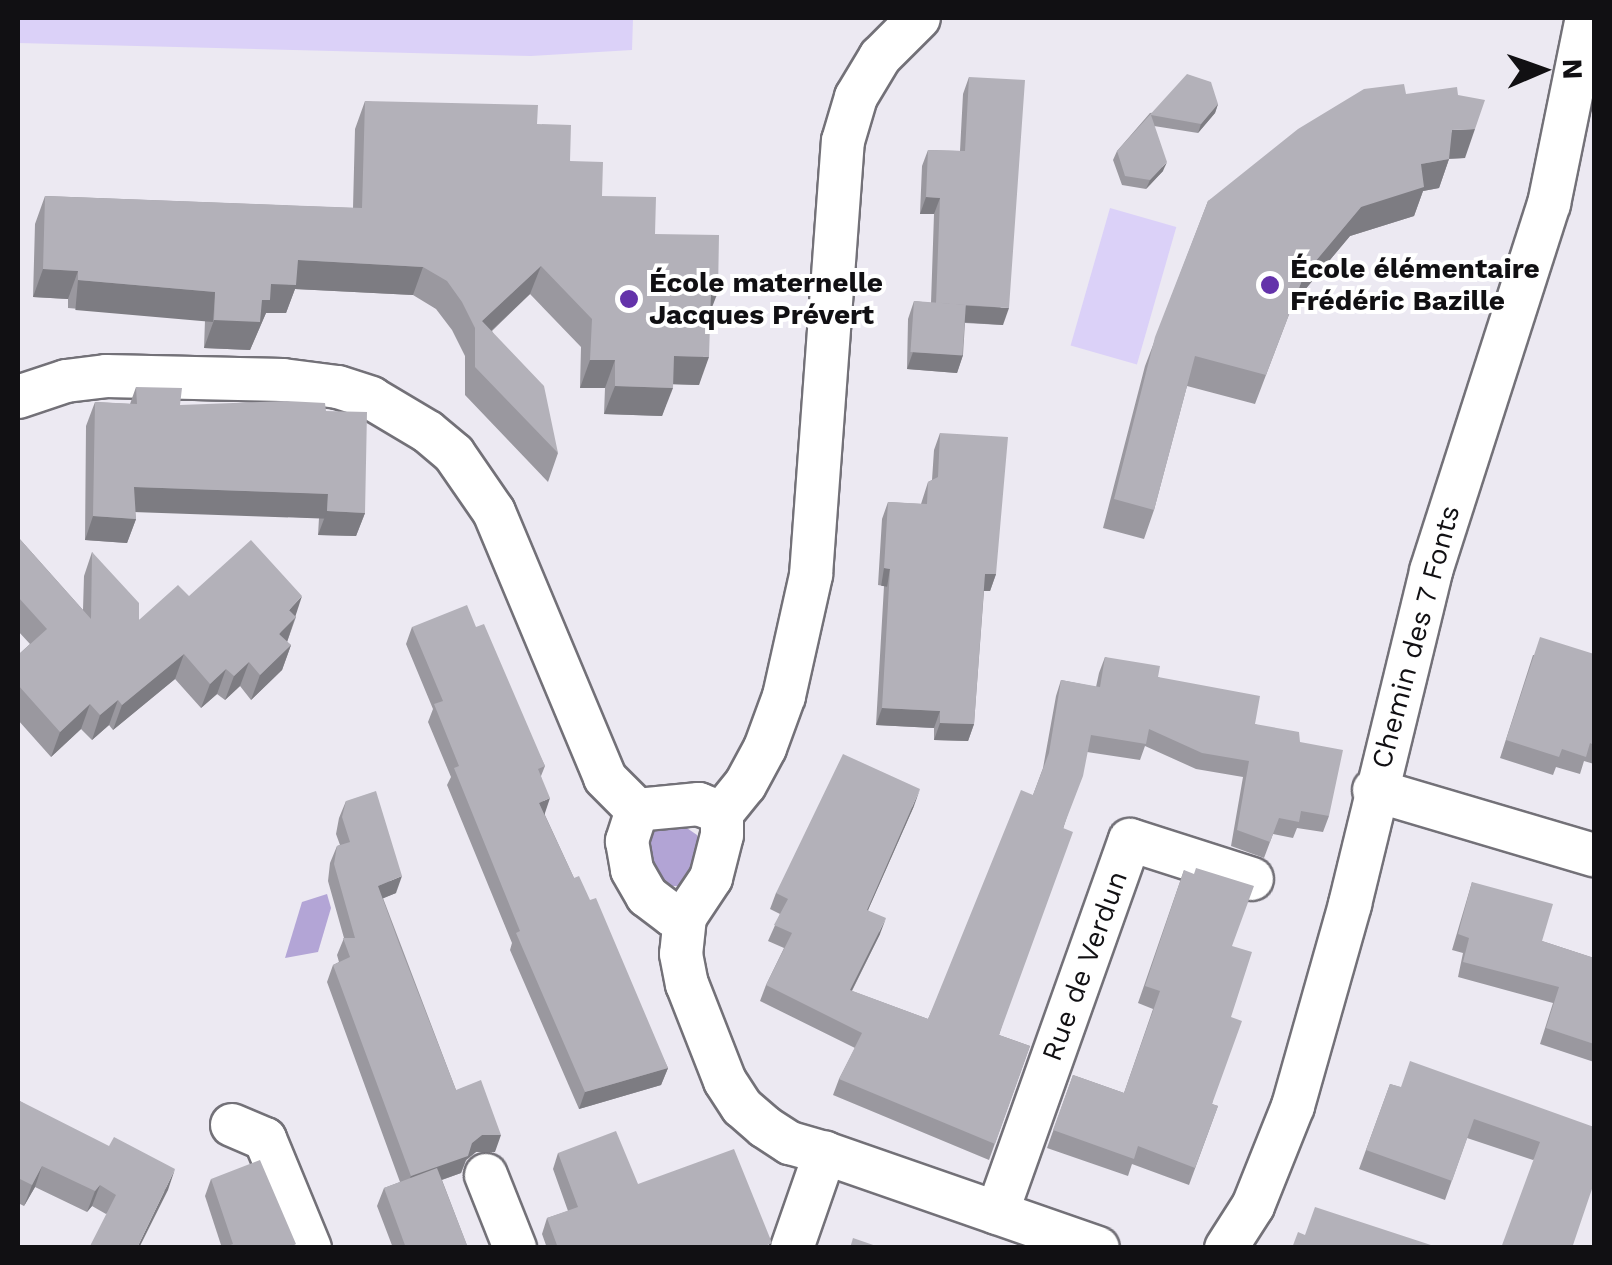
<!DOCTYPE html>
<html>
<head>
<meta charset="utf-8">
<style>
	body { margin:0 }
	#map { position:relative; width:1612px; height:1265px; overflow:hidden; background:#ece9f2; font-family:"Work Sans",sans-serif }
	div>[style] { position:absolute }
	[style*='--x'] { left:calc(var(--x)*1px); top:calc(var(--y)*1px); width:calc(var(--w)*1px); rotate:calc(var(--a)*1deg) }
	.green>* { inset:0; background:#dbd1f8; transform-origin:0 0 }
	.forest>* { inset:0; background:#b2a4d5 }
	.water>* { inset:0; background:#b3a5d6 }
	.roads { filter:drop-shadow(2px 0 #737178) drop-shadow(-2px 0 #737178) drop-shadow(0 2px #737178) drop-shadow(0 -2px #737178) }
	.minor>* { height:42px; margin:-21px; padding:0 21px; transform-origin:21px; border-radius:21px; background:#fff }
	.wall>* { inset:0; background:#9a989f }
	.shaded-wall>* { inset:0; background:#7d7c82; transform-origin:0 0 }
	.building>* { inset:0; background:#b3b1b9; transform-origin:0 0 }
	.dots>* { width:28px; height:28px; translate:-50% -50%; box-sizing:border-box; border:5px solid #fff; border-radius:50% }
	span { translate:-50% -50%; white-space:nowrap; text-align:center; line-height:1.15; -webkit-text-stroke:8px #fff; paint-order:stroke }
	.poi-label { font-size:28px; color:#111013; font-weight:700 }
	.left { translate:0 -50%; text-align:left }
	.street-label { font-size:28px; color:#111013 }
	.frame { position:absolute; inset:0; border:20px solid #111013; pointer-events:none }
	.north { position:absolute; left:1492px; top:20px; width:100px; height:100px; -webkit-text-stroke:8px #fff; paint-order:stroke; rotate:88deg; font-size:28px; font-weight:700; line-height:40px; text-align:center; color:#111013 }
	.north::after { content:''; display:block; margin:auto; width:35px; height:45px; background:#111013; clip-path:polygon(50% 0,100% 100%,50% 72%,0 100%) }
</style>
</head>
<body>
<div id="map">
	<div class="green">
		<div style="clip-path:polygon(18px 18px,633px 18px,632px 50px,531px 56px,18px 43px)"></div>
		<div style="left:1110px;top:208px;width:69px;height:143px;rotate:16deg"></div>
	</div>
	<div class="forest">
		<div style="clip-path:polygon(681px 824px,697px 835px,704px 855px,682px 886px,663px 886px,640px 846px,652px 829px)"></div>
	</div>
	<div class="water">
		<div style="clip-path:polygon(327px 894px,331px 908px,318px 952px,285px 958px,302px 902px)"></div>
	</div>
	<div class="roads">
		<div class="minor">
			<div style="--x:18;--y:397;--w:51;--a:-18.4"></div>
			<div style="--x:66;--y:381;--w:40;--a:-7.1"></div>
			<div style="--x:106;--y:376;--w:177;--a:1.3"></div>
			<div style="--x:283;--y:380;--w:55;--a:7.3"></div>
			<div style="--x:338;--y:387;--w:35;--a:18"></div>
			<div style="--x:371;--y:398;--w:66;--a:30.8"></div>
			<div style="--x:428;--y:432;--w:34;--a:40"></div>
			<div style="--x:454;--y:454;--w:70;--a:55.4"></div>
			<div style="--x:494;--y:512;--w:288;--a:67.3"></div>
			<div style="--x:605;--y:778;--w:45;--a:45"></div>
			<div style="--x:1374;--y:790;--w:229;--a:16.5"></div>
			<div style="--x:722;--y:813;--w:25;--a:-159"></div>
			<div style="--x:699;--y:804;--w:62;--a:174.5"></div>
			<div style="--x:637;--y:810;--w:33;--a:108"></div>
			<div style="--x:627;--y:841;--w:29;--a:80"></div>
			<div style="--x:632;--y:870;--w:30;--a:60"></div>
			<div style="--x:647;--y:896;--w:31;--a:37"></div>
			<div style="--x:672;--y:915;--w:13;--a:9"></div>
			<div style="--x:685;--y:917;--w:47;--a:-56.3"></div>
			<div style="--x:711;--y:878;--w:44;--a:-75.7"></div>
			<div style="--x:722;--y:835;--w:22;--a:-90"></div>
			<div style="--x:722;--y:813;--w:36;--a:-51"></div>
			<div style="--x:745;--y:785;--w:42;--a:-61.6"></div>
			<div style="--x:765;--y:748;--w:55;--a:-69.9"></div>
			<div style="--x:784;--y:696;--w:124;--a:-77.4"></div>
			<div style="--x:811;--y:575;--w:435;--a:-85.8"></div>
			<div style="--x:843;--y:141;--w:46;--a:-73.5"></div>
			<div style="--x:856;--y:97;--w:47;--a:-59"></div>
			<div style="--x:880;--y:57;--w:55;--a:-45"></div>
			<div style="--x:685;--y:917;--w:37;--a:96"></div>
			<div style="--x:681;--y:954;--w:31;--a:79"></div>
			<div style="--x:687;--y:984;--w:104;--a:68.6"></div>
			<div style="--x:725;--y:1081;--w:31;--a:57"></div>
			<div style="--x:742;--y:1107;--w:30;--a:41"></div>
			<div style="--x:765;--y:1127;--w:30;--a:33"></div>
			<div style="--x:790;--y:1143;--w:36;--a:16"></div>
			<div style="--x:232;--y:1125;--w:36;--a:23"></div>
			<div style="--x:265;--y:1139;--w:118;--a:67.6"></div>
			<div style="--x:486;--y:1175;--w:79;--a:68.3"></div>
			<div style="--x:997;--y:1213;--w:396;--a:-70.4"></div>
			<div style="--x:1130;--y:840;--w:128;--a:17.7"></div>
			<div style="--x:792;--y:1248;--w:101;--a:-70.8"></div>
			<div style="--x:825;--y:1153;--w:289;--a:19.2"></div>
			<div style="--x:1226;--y:1248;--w:50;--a:-57.3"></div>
			<div style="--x:1253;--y:1206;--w:108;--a:-68.2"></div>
			<div style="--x:1293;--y:1106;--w:210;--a:-74.2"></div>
			<div style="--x:1350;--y:904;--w:343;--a:-76.3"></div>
			<div style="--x:1431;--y:571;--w:386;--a:-72.2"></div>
			<div style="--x:1549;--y:204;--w:190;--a:-78.5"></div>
		</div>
	</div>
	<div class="wall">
		<div style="clip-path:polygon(969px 77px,1003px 325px,965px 323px,963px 355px,957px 373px,907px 369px,908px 319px,914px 301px,931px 303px,934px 214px,920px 214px,922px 166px,928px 150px,960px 151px,963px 94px)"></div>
		<div style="clip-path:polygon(1406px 94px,1465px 158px,1449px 159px,1439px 188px,1423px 191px,1414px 216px,1350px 236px,1293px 304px,1255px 404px,1187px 386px,1154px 510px,1144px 539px,1103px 528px,1145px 366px,1208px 201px)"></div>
		<div style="clip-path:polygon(365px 101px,537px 124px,602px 196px,655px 234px,710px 312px,699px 385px,673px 384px,662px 416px,604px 414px,605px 388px,580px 388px,581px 347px,530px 294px,492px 331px,558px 453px,548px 482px,465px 395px,465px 356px,452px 330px,436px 309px,413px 295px,295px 289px,286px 313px,266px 313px,250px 350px,204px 348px,205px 320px,68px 308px,68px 299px,33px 297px,35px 224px,45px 196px,353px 208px,355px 129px)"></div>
		<div style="clip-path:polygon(1218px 104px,1215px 113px,1198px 133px,1154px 126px,1163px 171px,1146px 189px,1122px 185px,1113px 160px,1117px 151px,1150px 113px)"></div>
		<div style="clip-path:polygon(136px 387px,180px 405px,326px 411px,365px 513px,356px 536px,318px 535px,319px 518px,135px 511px,136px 519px,127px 543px,85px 540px,86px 426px,95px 402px,130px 404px)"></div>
		<div style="clip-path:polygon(940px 433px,996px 574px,990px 591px,984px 591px,974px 724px,968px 741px,934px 740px,934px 728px,876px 725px,884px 586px,878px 585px,882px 519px,888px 502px,921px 504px,928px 482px,932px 480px,934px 450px)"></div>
		<div style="clip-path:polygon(18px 537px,83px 610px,84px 576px,92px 552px,139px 620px,189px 596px,295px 616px,296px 617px,287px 642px,291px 645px,282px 670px,251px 700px,240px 686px,225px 700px,217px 694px,201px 708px,175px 679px,113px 730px,109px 725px,92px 740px,81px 729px,51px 757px,18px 720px,18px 655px,30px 644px,18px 631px)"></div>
		<div style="clip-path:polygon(412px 627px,476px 627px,545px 766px,541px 776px,545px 815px,574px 878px,668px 1068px,661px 1085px,579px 1109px,510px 950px,512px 943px,447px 785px,451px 777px,428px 722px,433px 709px,406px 644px)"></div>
		<div style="clip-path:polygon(1594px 654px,1594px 764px,1584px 761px,1580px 774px,1556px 767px,1553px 775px,1500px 758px,1533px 655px)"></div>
		<div style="clip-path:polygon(1105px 657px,1158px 677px,1255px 724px,1300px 742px,1329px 816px,1323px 832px,1297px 828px,1293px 838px,1273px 834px,1264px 858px,1231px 846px,1243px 777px,1196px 769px,1145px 746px,1140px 760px,1087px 752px,999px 1035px,1030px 1046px,989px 1160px,833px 1095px,839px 1079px,855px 1048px,760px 1001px,766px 985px,784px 948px,768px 941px,780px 914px,770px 909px,776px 893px,914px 806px,868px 910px,880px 934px,852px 991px,928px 1019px,1033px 795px,1043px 768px,1056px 696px,1061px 680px,1096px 687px,1099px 673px)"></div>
		<div style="clip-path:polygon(346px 801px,396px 893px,383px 898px,456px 1090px,495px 1152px,476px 1152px,466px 1160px,461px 1173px,442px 1180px,468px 1248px,393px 1248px,377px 1206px,384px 1188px,400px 1182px,327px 982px,333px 965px,339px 962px,337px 955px,344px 938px,328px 881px,330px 863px,337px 846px,340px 845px,336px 834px,339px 818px)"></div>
		<div style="clip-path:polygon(1184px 870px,1232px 946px,1231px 1017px,1212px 1104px,1218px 1106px,1189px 1185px,1132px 1164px,1128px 1176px,1047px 1148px,1073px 1075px,1124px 1093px,1153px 1009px,1138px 1003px)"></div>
		<div style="clip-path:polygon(1472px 882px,1542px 941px,1594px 958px,1594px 1062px,1540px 1044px,1553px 1003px,1458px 977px,1463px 953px,1452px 950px)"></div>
		<div style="clip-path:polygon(1390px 1084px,1400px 1087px,1594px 1127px,1533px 1160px,1467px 1138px,1445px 1200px,1359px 1169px)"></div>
		<div style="clip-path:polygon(18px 1100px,168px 1190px,106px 1214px,92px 1206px,87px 1212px,35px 1187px,24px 1206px,18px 1203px)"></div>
		<div style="clip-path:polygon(558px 1153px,638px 1184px,770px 1248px,547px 1248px,542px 1234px,547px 1218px,568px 1211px,553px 1169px)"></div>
		<div style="clip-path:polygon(211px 1179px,295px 1248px,222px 1248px,205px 1196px)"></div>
	</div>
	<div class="shaded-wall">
		<div style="clip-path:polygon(1218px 104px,1215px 113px,1198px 133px,1201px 124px)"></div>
		<div style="clip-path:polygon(1475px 129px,1465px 158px,1442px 159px,1452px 130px)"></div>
		<div style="clip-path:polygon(1449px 159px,1439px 188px,1423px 191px,1414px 216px,1350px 236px,1293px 304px,1255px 404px,1304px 275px,1361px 207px,1421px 164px)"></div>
		<div style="clip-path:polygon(1167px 162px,1163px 171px,1146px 189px,1150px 180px)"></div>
		<div style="clip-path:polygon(926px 197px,940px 198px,934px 214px,920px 214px)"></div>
		<div style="clip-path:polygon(298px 260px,423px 267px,413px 295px,295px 289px,286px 313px,266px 313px,250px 350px,204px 348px,214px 320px,262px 300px,271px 284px)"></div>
		<div style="clip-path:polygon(541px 266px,530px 294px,475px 346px,482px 321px)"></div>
		<div style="clip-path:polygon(43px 269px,78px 271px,68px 299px,33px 297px)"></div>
		<div style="left:78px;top:280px;width:138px;height:30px;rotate:5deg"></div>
		<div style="clip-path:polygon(711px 292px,718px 292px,707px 320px)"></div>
		<div style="clip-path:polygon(936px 304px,1009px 308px,1003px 325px,930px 320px)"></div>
		<div style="clip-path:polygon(913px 352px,963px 355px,957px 373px,907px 369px)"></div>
		<div style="clip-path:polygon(674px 356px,709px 357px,699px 385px,664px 384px)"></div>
		<div style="clip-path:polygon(590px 360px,615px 360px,605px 388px,580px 388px)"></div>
		<div style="clip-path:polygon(615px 386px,673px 388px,662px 416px,604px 414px)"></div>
		<div style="left:134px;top:487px;width:194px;height:25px;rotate:2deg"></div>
		<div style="clip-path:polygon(327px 511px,365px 513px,356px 536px,318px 535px)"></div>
		<div style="clip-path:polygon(93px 516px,136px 519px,127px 543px,85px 540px)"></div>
		<div style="left:884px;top:568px;width:6px;height:18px;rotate:9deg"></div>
		<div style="clip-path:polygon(985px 574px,996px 574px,990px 591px,979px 591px)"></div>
		<div style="clip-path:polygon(302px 596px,287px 642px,270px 659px,289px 610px)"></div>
		<div style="clip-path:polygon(291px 645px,282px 670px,251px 700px,260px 675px)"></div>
		<div style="clip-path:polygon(184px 654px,175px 679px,113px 730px,122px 705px)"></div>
		<div style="clip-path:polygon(249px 662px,240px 686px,225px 700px,234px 676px)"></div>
		<div style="clip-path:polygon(226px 669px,217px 694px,201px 708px,210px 684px)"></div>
		<div style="clip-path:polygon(118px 700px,109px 725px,92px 740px,100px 715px)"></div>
		<div style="clip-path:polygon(90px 704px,81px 729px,51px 757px,60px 732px)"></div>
		<div style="clip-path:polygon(882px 708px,940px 711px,934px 728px,876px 725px)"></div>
		<div style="clip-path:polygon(940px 723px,974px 724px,968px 741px,934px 740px)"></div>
		<div style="clip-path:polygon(920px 789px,914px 806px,861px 926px,867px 910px)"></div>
		<div style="clip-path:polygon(550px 798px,544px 816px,539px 803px)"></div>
		<div style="clip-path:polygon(402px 876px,396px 893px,372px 903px,378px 886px)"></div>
		<div style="clip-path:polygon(886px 918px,880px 934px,844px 1006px,850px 990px)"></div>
		<div style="clip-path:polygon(668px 1068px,661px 1085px,579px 1109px,585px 1092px)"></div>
		<div style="clip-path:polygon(482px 1135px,501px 1135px,495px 1152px,476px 1152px,466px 1160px,461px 1173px,404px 1193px,411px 1176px,472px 1143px)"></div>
		<div style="clip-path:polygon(42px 1166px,35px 1187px,24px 1206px,32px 1185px)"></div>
		<div style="clip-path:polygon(175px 1169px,168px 1190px,139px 1248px,137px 1248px)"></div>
		<div style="clip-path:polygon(100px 1185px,92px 1206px,87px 1212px,95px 1191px)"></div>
	</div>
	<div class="building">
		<div style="clip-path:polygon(1187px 74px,1211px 82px,1218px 104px,1201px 124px,1151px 115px,1167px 162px,1150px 180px,1125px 176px,1117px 151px)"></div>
		<div style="clip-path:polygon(969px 77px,1025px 80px,1009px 308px,936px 303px,940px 198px,926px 197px,928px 150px,965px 151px)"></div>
		<div style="clip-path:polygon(1404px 84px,1406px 94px,1457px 87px,1458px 95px,1485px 100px,1475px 129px,1452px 130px,1449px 159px,1421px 164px,1424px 187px,1361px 207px,1304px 275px,1266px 375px,1195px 356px,1154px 510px,1114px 499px,1155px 337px,1208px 201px,1298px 129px,1364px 89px)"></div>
		<div style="clip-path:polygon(365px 101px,538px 105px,537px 124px,571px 125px,570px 161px,603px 162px,602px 196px,656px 197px,655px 234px,719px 235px,718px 292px,711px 292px,709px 357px,674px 356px,673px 388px,615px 386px,615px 360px,590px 360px,592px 319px,541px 266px,482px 321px,544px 386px,558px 453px,475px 367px,475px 328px,462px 302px,447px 281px,423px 267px,298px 260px,296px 285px,271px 284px,270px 300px,262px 300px,260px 322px,214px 320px,215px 292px,78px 280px,78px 271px,43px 269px,45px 196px,362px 208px)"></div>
		<div style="left:914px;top:301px;width:52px;height:51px;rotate:4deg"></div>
		<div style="clip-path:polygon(136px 387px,182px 388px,180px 405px,286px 401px,325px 403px,326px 411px,367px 412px,365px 513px,327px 511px,328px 494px,134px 487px,136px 519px,93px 516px,95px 402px,137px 404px)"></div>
		<div style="clip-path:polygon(940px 433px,1008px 437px,996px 574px,985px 574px,974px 724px,940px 723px,940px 711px,882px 708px,890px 569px,884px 568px,888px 502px,927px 504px,928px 482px,938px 477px)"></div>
		<div style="clip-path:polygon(18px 537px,91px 619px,92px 552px,139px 603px,139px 620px,178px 585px,189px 596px,251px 540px,302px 596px,289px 610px,296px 617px,279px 634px,291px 645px,260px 675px,249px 662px,234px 676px,226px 669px,210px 684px,184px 654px,122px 705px,118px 700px,100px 715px,90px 704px,60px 732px,18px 685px,18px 655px,47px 629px,18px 597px)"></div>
		<div style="clip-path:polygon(467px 605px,476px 627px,484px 624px,545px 766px,538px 769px,550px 798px,539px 803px,574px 878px,579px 876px,590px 900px,596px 898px,668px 1068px,585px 1092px,516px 933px,520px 931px,454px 768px,459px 766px,434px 704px,443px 701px,412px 627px)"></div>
		<div style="clip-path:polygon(1540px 637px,1594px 654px,1594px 745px,1590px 743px,1586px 757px,1562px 749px,1559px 757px,1506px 740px)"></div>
		<div style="clip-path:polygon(1105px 657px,1160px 666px,1158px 677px,1260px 696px,1255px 724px,1299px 732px,1300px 742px,1343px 750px,1329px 816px,1301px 811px,1299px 822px,1279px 818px,1270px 842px,1237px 830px,1249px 761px,1202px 753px,1149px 729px,1146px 744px,1091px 735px,1083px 776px,1063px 828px,1073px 832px,999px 1035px,1030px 1046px,995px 1144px,839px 1079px,862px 1033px,766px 985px,792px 933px,774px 925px,788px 899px,776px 893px,843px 754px,920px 789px,867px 910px,886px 918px,850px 990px,928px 1019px,1021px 790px,1033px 795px,1049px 753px,1061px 680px,1100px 687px)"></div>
		<div style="clip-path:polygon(376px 791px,402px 876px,378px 886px,400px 946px,456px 1090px,481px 1080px,501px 1135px,482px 1135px,472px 1143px,468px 1156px,411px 1176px,333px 965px,350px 957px,343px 938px,355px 938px,334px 864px,337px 846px,350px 842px,342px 817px,346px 801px)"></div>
		<div style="clip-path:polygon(1196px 868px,1254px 886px,1232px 946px,1252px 952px,1231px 1017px,1242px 1021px,1212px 1104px,1218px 1106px,1195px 1168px,1138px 1146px,1134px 1159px,1053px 1130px,1073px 1075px,1124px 1093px,1160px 991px,1145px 986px,1184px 870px,1194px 874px)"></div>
		<div style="clip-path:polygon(1472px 882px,1553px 904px,1542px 941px,1594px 958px,1594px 1044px,1546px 1028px,1559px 987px,1463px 962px,1469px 938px,1458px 934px)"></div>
		<div style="clip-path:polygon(1410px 1061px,1594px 1127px,1594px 1183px,1572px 1248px,1501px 1248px,1540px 1142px,1474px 1119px,1452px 1181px,1366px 1150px,1390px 1084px,1401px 1087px)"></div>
		<div style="clip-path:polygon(18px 1100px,109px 1146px,114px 1137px,175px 1169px,137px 1248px,89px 1248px,116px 1195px,100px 1185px,95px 1191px,42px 1166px,32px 1185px,18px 1178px)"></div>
		<div style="clip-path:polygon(616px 1131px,638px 1184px,734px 1149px,772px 1243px,761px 1248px,558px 1248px,547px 1218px,578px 1207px,558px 1153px)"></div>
		<div style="clip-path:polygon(260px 1160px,296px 1244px,289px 1248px,223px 1248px,233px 1244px,211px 1179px)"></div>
		<div style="clip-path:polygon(437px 1168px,468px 1248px,406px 1248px,384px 1188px)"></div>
		<div style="clip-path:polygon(1315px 1207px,1440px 1248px,1292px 1248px,1298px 1232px,1305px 1235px)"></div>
		<div style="clip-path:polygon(853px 1238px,882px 1248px,850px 1248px)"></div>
	</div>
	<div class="dots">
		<div style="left:1270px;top:285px;background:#6433aa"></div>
		<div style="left:629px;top:299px;background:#6433aa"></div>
	</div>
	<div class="poi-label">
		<span class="left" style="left:1290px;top:285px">École élémentaire<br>Frédéric Bazille</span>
		<span class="left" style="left:649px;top:299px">École maternelle<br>Jacques Prévert</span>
	</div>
	<div class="street-label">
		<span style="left:1416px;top:637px;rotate:-75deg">Chemin des 7 Fonts</span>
		<span style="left:1085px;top:966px;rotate:-70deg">Rue de Verdun</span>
	</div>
	<div class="frame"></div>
	<div class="north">N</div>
</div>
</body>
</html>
